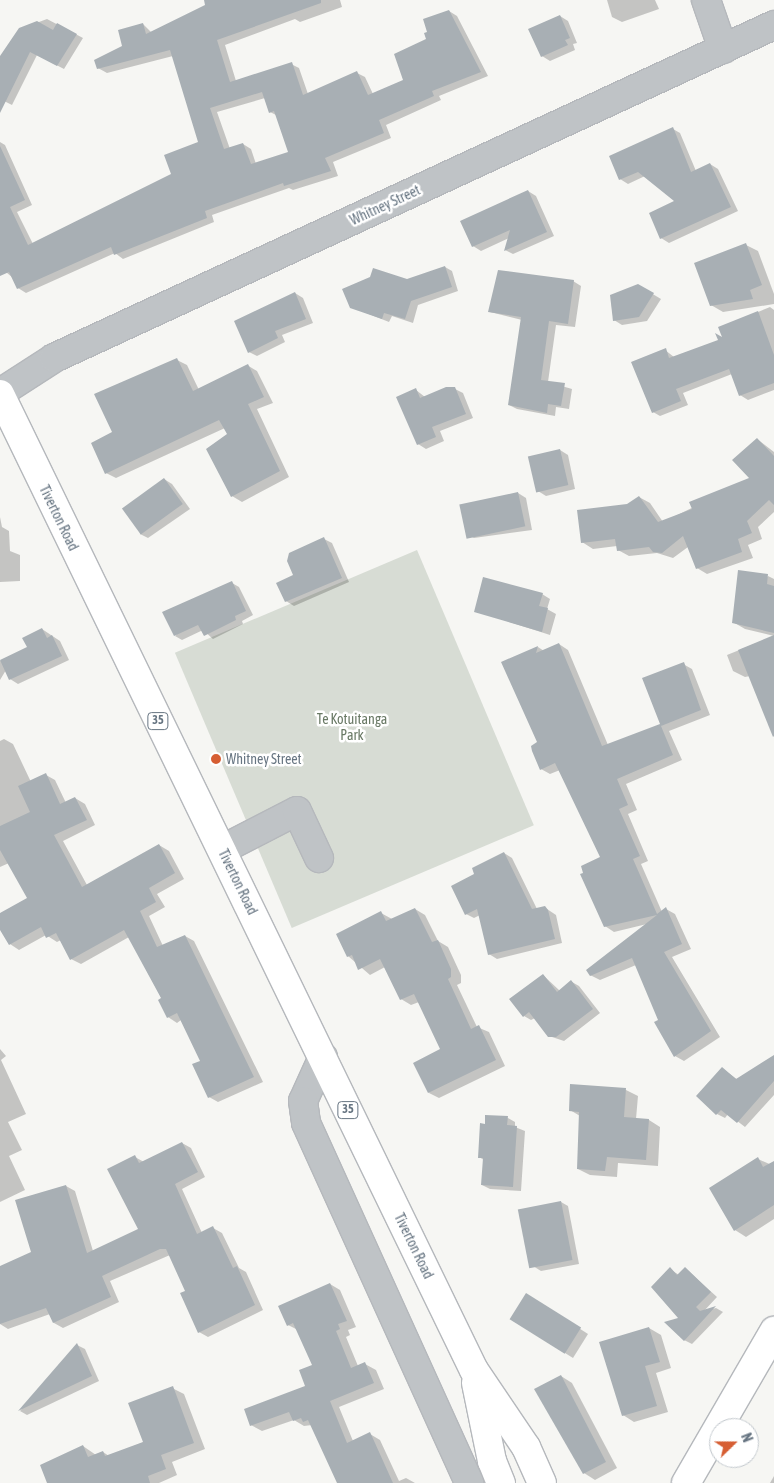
<!DOCTYPE html>
<html>
<head>
<meta charset="utf-8">
<style>
	body { margin:0 }
	#map { position:relative; width:774px; height:1483px; overflow:hidden; background:#f6f6f3; font-family:"Asap Condensed",sans-serif }
	div>[style] { position:absolute }
	[style*='--x'] { left:calc(var(--x)*1px); top:calc(var(--y)*1px); width:calc(var(--w)*1px); rotate:calc(var(--a)*1deg) }
	.green>* { inset:0; background:#d7dcd4; transform-origin:0 0 }
	.shadow>* { inset:0; background:#0003 }
	.building>* { inset:0; background:#a8afb4; transform-origin:0 0 }
	.roads { filter:drop-shadow(1px 0 #b5b8bc) drop-shadow(-1px 0 #b5b8bc) drop-shadow(0 1px #b5b8bc) drop-shadow(0 -1px #b5b8bc) }
	.minor>* { height:28px; margin:-14px; padding:0 14px; transform-origin:14px; border-radius:14px; background:#bfc3c6 }
	.major>* { height:28px; margin:-14px; padding:0 14px; transform-origin:14px; border-radius:14px; background:#fff }
	.dots>* { width:14px; height:14px; translate:-50% -50%; box-sizing:border-box; border:2px solid #fff; border-radius:50% }
	span { translate:-50% -50%; white-space:nowrap; text-align:center; line-height:1.15; -webkit-text-stroke:5px #fff; paint-order:stroke }
	.shield-label span { padding:1px 4px; background:#fff; border:1px solid; border-radius:4px; -webkit-text-stroke-width:0 }
	.shield-label { font-size:12px; color:#677582; font-weight:700 }
	.street-label { font-size:14px; color:#677582 }
	.park-label { font-size:14px; color:#697965 }
	.poi-label { font-size:14px; color:#677582 }
	.left { translate:0 -50%; text-align:left }
	.north { position:absolute; left:709px; top:1418px; width:50px; height:50px; box-sizing:border-box; background:#fff; border:1px solid #c2c8cd; border-radius:50%; rotate:68deg; font-size:14px; font-weight:700; line-height:20px; text-align:center; color:#677582 }
	.north::after { content:''; display:block; margin:auto; width:18px; height:22px; background:#d65e33; clip-path:polygon(50% 0,100% 100%,50% 72%,0 100%) }
</style>
</head>
<body>
<div id="map">
	<div class="green">
		<div style="left:417px;top:550px;width:299px;height:263px;rotate:67deg"></div>
	</div>
	<div class="shadow">
		<div style="clip-path:polygon(evenodd,205px 0,340px 0,342px 7px,300px 22px,295px 19px,225px 45px,236px 81px,291px 64px,299px 68px,308px 94px,357px 73px,365px 77px,373px 94px,404px 81px,449px 11px,457px 16px,488px 76px,439px 96px,441px 100px,386px 125px,391px 138px,333px 162px,338px 176px,293px 190px,289px 188px,212px 215px,214px 222px,123px 259px,115px 253px,26px 293px,18px 288px,13px 278px,0 267px,0 142px,5px 145px,32px 205px,17px 212px,33px 244px,172px 175px,200px 143px,173px 56px,107px 73px,98px 68px,124px 47px,143px 24px,152px 33px,207px 6px,205px 0,265px 98px,270px 112px,278px 116px,289px 153px,256px 164px,251px 149px,243px 144px,230px 149px,217px 112px,265px 98px)"></div>
		<div style="clip-path:polygon(607px 0,655px 0,659px 9px,622px 22px,612px 17px)"></div>
		<div style="clip-path:polygon(560px 16px,568px 21px,577px 43px,573px 44px,575px 50px,550px 61px,542px 56px)"></div>
		<div style="clip-path:polygon(47px 19px,83px 38px,64px 69px,37px 55px,12px 105px,0 99px,0 61px,20px 29px)"></div>
		<div style="clip-path:polygon(673px 129px,680px 133px,696px 171px,710px 164px,718px 169px,738px 211px,669px 243px,661px 238px,677px 201px,645px 176px,628px 184px,620px 179px)"></div>
		<div style="clip-path:polygon(528px 191px,536px 196px,554px 236px,513px 254px,505px 250px,509px 238px,481px 251px,473px 246px)"></div>
		<div style="clip-path:polygon(746px 245px,758px 251px,774px 294px,774px 304px,723px 312px,711px 305px)"></div>
		<div style="clip-path:polygon(445px 267px,452px 271px,458px 291px,418px 305px,413px 323px,392px 316px,389px 322px,351px 307px,407px 281px)"></div>
		<div style="clip-path:polygon(573px 281px,581px 286px,575px 327px,556px 325px,548px 382px,572px 389px,569px 409px,556px 407px,555px 416px,517px 409px,509px 405px,522px 320px,490px 312px)"></div>
		<div style="clip-path:polygon(646px 290px,661px 299px,647px 321px,622px 325px,614px 320px)"></div>
		<div style="clip-path:polygon(295px 293px,303px 298px,313px 323px,282px 335px,285px 342px,257px 356px,249px 352px)"></div>
		<div style="clip-path:polygon(770px 307px,774px 310px,774px 390px,748px 400px,740px 395px,732px 374px,683px 393px,688px 405px,660px 416px,653px 412px,665px 350px,674px 357px,724px 339px,720px 328px)"></div>
		<div style="clip-path:polygon(177px 360px,187px 365px,199px 390px,247px 365px,257px 371px,273px 403px,257px 409px,289px 477px,242px 502px,232px 496px,229px 434px,225px 428px,116px 478px,106px 473px,113px 433px)"></div>
		<div style="clip-path:polygon(455px 389px,463px 393px,473px 418px,440px 431px,444px 441px,426px 449px,418px 444px,416px 390px,425px 397px)"></div>
		<div style="clip-path:polygon(757px 439px,774px 452px,774px 512px,758px 527px,762px 539px,748px 545px,753px 558px,707px 574px,697px 568px,688px 547px,673px 558px,657px 553px,629px 556px,618px 550px,617px 546px,593px 549px,582px 542px,639px 497px,650px 503px,663px 522px,751px 479px)"></div>
		<div style="clip-path:polygon(560px 450px,568px 455px,575px 489px,546px 496px,538px 491px)"></div>
		<div style="clip-path:polygon(164px 479px,172px 484px,190px 509px,148px 538px,140px 534px)"></div>
		<div style="clip-path:polygon(518px 493px,526px 498px,532px 530px,474px 538px,466px 534px)"></div>
		<div style="clip-path:polygon(0 517px,2px 527px,9px 531px,10px 551px,20px 555px,20px 581px,0 582px)"></div>
		<div style="clip-path:polygon(324px 539px,332px 543px,349px 582px,294px 606px,286px 601px,295px 576px)"></div>
		<div style="clip-path:polygon(768px 576px,774px 579px,774px 636px,745px 629px,733px 622px)"></div>
		<div style="clip-path:polygon(232px 583px,239px 587px,253px 615px,242px 621px,243px 624px,213px 639px,203px 630px,182px 640px,175px 636px)"></div>
		<div style="clip-path:polygon(542px 594px,550px 599px,547px 609px,556px 614px,550px 635px,476px 611px)"></div>
		<div style="clip-path:polygon(42px 629px,60px 641px,69px 660px,18px 684px,10px 679px,6px 670px,0 680px,0 661px,29px 648px)"></div>
		<div style="clip-path:polygon(774px 636px,774px 721px,750px 676px,745px 677px,733px 671px,727px 655px)"></div>
		<div style="clip-path:polygon(559px 644px,568px 650px,608px 745px,662px 725px,683px 664px,692px 669px,710px 715px,669px 731px,682px 760px,626px 784px,637px 810px,628px 814px,648px 861px,641px 864px,662px 912px,666px 909px,675px 914px,691px 949px,672px 957px,720px 1037px,684px 1061px,675px 1056px,636px 965px,600px 980px,590px 975px,647px 924px,614px 932px,605px 926px,602px 858px,560px 770px,550px 774px,541px 769px,539px 742px,503px 662px,538px 647px,544px 651px)"></div>
		<div style="clip-path:polygon(4px 739px,13px 744px,31px 782px,46px 775px,55px 780px,66px 803px,75px 798px,85px 804px,95px 825px,63px 841px,87px 885px,159px 845px,169px 851px,184px 879px,157px 894px,165px 907px,149px 916px,163px 946px,185px 936px,194px 941px,263px 1082px,218px 1102px,209px 1097px,202px 1061px,181px 1020px,177px 1023px,168px 1017px,162px 999px,129px 937px,81px 964px,71px 959px,61px 940px,57px 942px,46px 935px,19px 950px,10px 944px,0 927px,0 915px,29px 899px,9px 863px,0 867px,0 741px)"></div>
		<div style="clip-path:polygon(504px 853px,512px 858px,537px 909px,544px 907px,556px 915px,562px 943px,497px 959px,489px 954px,480px 915px,474px 918px,466px 914px,476px 875px)"></div>
		<div style="clip-path:polygon(415px 909px,425px 915px,438px 941px,448px 947px,461px 975px,461px 983px,457px 985px,477px 1027px,489px 1032px,505px 1066px,439px 1098px,429px 1093px,442px 1050px,419px 1002px,411px 1005px,401px 999px,385px 967px,370px 975px,348px 956px,381px 913px,392px 919px)"></div>
		<div style="clip-path:polygon(543px 975px,560px 991px,572px 982px,579px 986px,600px 1013px,564px 1041px,549px 1036px,535px 1018px,531px 1020px,524px 1016px)"></div>
		<div style="clip-path:polygon(0 1049px,6px 1056px,1px 1060px,26px 1114px,8px 1122px,22px 1150px,9px 1156px,25px 1190px,0 1202px)"></div>
		<div style="clip-path:polygon(774px 1057px,774px 1095px,745px 1127px,728px 1114px,725px 1118px,717px 1114px,723px 1069px,738px 1080px)"></div>
		<div style="clip-path:polygon(571px 1086px,626px 1090px,638px 1096px,636px 1119px,649px 1120px,660px 1127px,658px 1166px,618px 1163px,617px 1177px,590px 1175px,578px 1169px,580px 1116px,570px 1110px)"></div>
		<div style="clip-path:polygon(508px 1118px,515px 1122px,515px 1127px,525px 1131px,521px 1191px,490px 1189px,482px 1185px,484px 1160px,479px 1157px,486px 1125px)"></div>
		<div style="clip-path:polygon(182px 1143px,191px 1148px,205px 1177px,182px 1189px,202px 1233px,213px 1228px,222px 1233px,239px 1268px,246px 1272px,263px 1310px,208px 1337px,199px 1332px,187px 1291px,170px 1255px,110px 1281px,119px 1302px,63px 1328px,54px 1323px,50px 1314px,8px 1329px,0 1324px,0 1267px,32px 1253px,66px 1186px,75px 1191px,93px 1251px,139px 1230px,135px 1157px,144px 1162px)"></div>
		<div style="clip-path:polygon(758px 1159px,774px 1166px,774px 1219px,746px 1237px,735px 1230px)"></div>
		<div style="clip-path:polygon(561px 1202px,568px 1206px,579px 1264px,541px 1271px,533px 1266px,519px 1210px)"></div>
		<div style="clip-path:polygon(685px 1268px,717px 1297px,704px 1311px,716px 1308px,723px 1312px,692px 1344px,684px 1340px,670px 1269px,679px 1275px)"></div>
		<div style="clip-path:polygon(330px 1284px,340px 1290px,356px 1327px,348px 1330px,350px 1335px,346px 1337px,358px 1366px,365px 1364px,376px 1370px,384px 1389px,339px 1407px,353px 1441px,370px 1434px,380px 1440px,399px 1481px,406px 1478px,415px 1483px,339px 1483px,312px 1425px,304px 1426px,294px 1420px,262px 1431px,251px 1425px,307px 1386px,314px 1366px,298px 1330px,288px 1325px)"></div>
		<div style="clip-path:polygon(534px 1299px,588px 1334px,573px 1358px,512px 1320px)"></div>
		<div style="clip-path:polygon(649px 1328px,661px 1335px,671px 1368px,656px 1373px,668px 1412px,634px 1422px,623px 1415px)"></div>
		<div style="clip-path:polygon(77px 1345px,85px 1349px,99px 1381px,27px 1415px,20px 1411px)"></div>
		<div style="clip-path:polygon(561px 1376px,572px 1383px,617px 1468px,595px 1480px,584px 1473px)"></div>
		<div style="clip-path:polygon(172px 1388px,184px 1394px,205px 1449px,172px 1462px,177px 1475px,159px 1483px,49px 1483px,83px 1446px,96px 1455px,103px 1452px,109px 1456px,144px 1442px)"></div>
		<div style="clip-path:polygon(774px 1476px,774px 1483px,770px 1483px)"></div>
	</div>
	<div class="building">
		<div style="clip-path:polygon(evenodd,204px 0,321px 0,321px 3px,217px 40px,230px 82px,292px 62px,303px 95px,357px 71px,368px 95px,403px 80px,394px 54px,426px 39px,424px 33px,427px 32px,423px 19px,449px 10px,481px 72px,432px 91px,434px 96px,379px 120px,384px 133px,325px 158px,331px 171px,284px 186px,283px 183px,205px 211px,207px 218px,114px 255px,111px 247px,17px 289px,9px 272px,0 276px,0 146px,25px 200px,10px 207px,28px 245px,171px 174px,164px 155px,198px 142px,170px 50px,97px 69px,94px 60px,122px 46px,118px 30px,143px 23px,146px 34px,205px 5px,204px 0,262px 92px,269px 113px,274px 111px,288px 152px,251px 164px,243px 143px,224px 149px,210px 108px,262px 92px)"></div>
		<div style="clip-path:polygon(560px 15px,570px 38px,565px 40px,568px 45px,541px 57px,528px 29px)"></div>
		<div style="clip-path:polygon(37px 21px,53px 30px,57px 23px,77px 34px,57px 66px,30px 52px,0 113px,0 56px,19px 28px)"></div>
		<div style="clip-path:polygon(673px 127px,691px 172px,710px 163px,731px 207px,660px 239px,649px 213px,674px 201px,638px 172px,619px 180px,609px 156px)"></div>
		<div style="clip-path:polygon(528px 190px,547px 232px,504px 251px,510px 230px,472px 247px,460px 221px)"></div>
		<div style="clip-path:polygon(746px 243px,762px 285px,750px 290px,753px 299px,710px 306px,694px 263px)"></div>
		<div style="clip-path:polygon(445px 266px,452px 287px,411px 301px,405px 319px,384px 313px,382px 319px,350px 308px,342px 289px,370px 277px,373px 268px,407px 279px)"></div>
		<div style="clip-path:polygon(498px 270px,574px 280px,568px 324px,549px 321px,541px 380px,565px 383px,561px 406px,548px 404px,547px 413px,508px 405px,521px 317px,488px 312px)"></div>
		<div style="clip-path:polygon(638px 284px,654px 293px,639px 317px,613px 321px,610px 295px)"></div>
		<div style="clip-path:polygon(295px 292px,306px 319px,275px 331px,278px 338px,248px 353px,234px 321px)"></div>
		<div style="clip-path:polygon(758px 311px,774px 355px,774px 383px,739px 396px,729px 369px,676px 389px,681px 401px,652px 413px,631px 362px,666px 348px,669px 358px,718px 340px,715px 333px,722px 337px,718px 327px)"></div>
		<div style="clip-path:polygon(177px 358px,193px 391px,248px 364px,264px 397px,248px 404px,280px 471px,231px 497px,206px 449px,227px 434px,219px 420px,105px 474px,91px 443px,112px 432px,94px 394px)"></div>
		<div style="clip-path:polygon(446px 387px,455px 387px,466px 414px,432px 427px,436px 437px,417px 445px,396px 397px,416px 388px,420px 398px)"></div>
		<div style="clip-path:polygon(757px 438px,774px 456px,774px 505px,769px 500px,747px 521px,752px 533px,738px 539px,742px 552px,696px 569px,683px 536px,662px 553px,653px 552px,649px 547px,617px 551px,615px 539px,581px 543px,577px 510px,627px 504px,639px 496px,658px 522px,692px 509px,689px 502px,749px 478px,732px 460px)"></div>
		<div style="left:560px;top:449px;width:37px;height:33px;rotate:77deg"></div>
		<div style="left:164px;top:478px;width:32px;height:52px;rotate:54deg"></div>
		<div style="left:518px;top:492px;width:35px;height:60px;rotate:78deg"></div>
		<div style="clip-path:polygon(324px 537px,342px 578px,285px 602px,276px 583px,293px 575px,287px 561px,289px 553px)"></div>
		<div style="clip-path:polygon(738px 570px,768px 574px,767px 584px,774px 586px,774px 633px,732px 623px)"></div>
		<div style="clip-path:polygon(483px 577px,543px 593px,539px 606px,548px 608px,542px 632px,474px 612px)"></div>
		<div style="clip-path:polygon(232px 581px,246px 611px,235px 616px,236px 620px,204px 636px,198px 625px,174px 636px,162px 612px)"></div>
		<div style="clip-path:polygon(42px 628px,47px 638px,52px 635px,62px 656px,9px 680px,0 660px,27px 647px,22px 638px)"></div>
		<div style="clip-path:polygon(774px 635px,774px 736px,773px 737px,738px 650px)"></div>
		<div style="clip-path:polygon(559px 643px,602px 746px,660px 724px,642px 678px,684px 662px,701px 710px,661px 726px,673px 755px,617px 779px,628px 805px,619px 809px,640px 856px,633px 859px,657px 914px,666px 907px,682px 944px,664px 952px,711px 1031px,674px 1057px,654px 1022px,658px 1020px,632px 958px,590px 976px,586px 970px,657px 915px,604px 927px,580px 874px,583px 873px,581px 866px,600px 857px,555px 763px,540px 770px,532px 751px,531px 746px,537px 742px,501px 662px,538px 646px,536px 653px)"></div>
		<div style="clip-path:polygon(46px 773px,60px 804px,75px 797px,87px 820px,54px 835px,82px 887px,159px 844px,175px 873px,149px 888px,156px 902px,140px 911px,157px 947px,185px 935px,254px 1077px,208px 1098px,192px 1064px,200px 1061px,177px 1013px,167px 1018px,158px 1000px,161px 998px,124px 930px,70px 960px,56px 933px,46px 938px,41px 927px,9px 945px,0 930px,0 913px,27px 898px,0 850px,0 826px,30px 812px,18px 786px)"></div>
		<div style="clip-path:polygon(504px 852px,532px 909px,545px 906px,548px 910px,555px 939px,488px 955px,477px 909px,465px 915px,451px 886px,474px 874px,472px 868px)"></div>
		<div style="clip-path:polygon(415px 908px,432px 942px,438px 940px,451px 969px,451px 977px,448px 979px,471px 1029px,479px 1025px,496px 1060px,428px 1093px,413px 1063px,440px 1049px,414px 994px,400px 1000px,380px 959px,358px 970px,352px 955px,347px 957px,336px 934px,381px 911px,386px 921px)"></div>
		<div style="clip-path:polygon(543px 974px,557px 992px,571px 980px,593px 1009px,556px 1037px,548px 1037px,529px 1012px,523px 1017px,509px 999px)"></div>
		<div style="clip-path:polygon(774px 1055px,774px 1081px,737px 1123px,721px 1110px,716px 1115px,696px 1096px,722px 1067px,736px 1079px)"></div>
		<div style="clip-path:polygon(570px 1084px,626px 1088px,624px 1117px,649px 1119px,646px 1160px,607px 1157px,605px 1171px,577px 1169px,579px 1112px,569px 1111px)"></div>
		<div style="clip-path:polygon(485px 1115px,508px 1116px,507px 1125px,517px 1126px,513px 1187px,481px 1185px,483px 1158px,478px 1158px,480px 1123px,485px 1124px)"></div>
		<div style="clip-path:polygon(182px 1142px,198px 1172px,175px 1184px,197px 1234px,213px 1226px,233px 1268px,237px 1266px,255px 1305px,198px 1333px,180px 1293px,185px 1291px,166px 1249px,160px 1249px,102px 1276px,111px 1297px,53px 1323px,46px 1308px,0 1324px,0 1266px,31px 1252px,15px 1200px,66px 1185px,87px 1253px,138px 1229px,107px 1169px,135px 1155px,139px 1163px)"></div>
		<div style="clip-path:polygon(758px 1157px,763px 1167px,774px 1161px,774px 1205px,734px 1231px,709px 1188px)"></div>
		<div style="left:561px;top:1201px;width:60px;height:44px;rotate:79deg"></div>
		<div style="clip-path:polygon(670px 1267px,677px 1275px,685px 1267px,711px 1292px,696px 1307px,700px 1311px,716px 1306px,684px 1341px,664px 1322px,678px 1318px,651px 1287px)"></div>
		<div style="clip-path:polygon(330px 1283px,347px 1321px,338px 1324px,340px 1329px,336px 1331px,351px 1368px,365px 1362px,374px 1383px,330px 1401px,347px 1443px,370px 1432px,393px 1483px,337px 1483px,308px 1420px,303px 1422px,301px 1418px,293px 1421px,289px 1412px,250px 1426px,244px 1409px,305px 1386px,299px 1370px,312px 1365px,293px 1323px,287px 1326px,278px 1306px)"></div>
		<div style="left:526px;top:1293px;width:65px;height:31px;rotate:32deg"></div>
		<div style="clip-path:polygon(649px 1327px,660px 1362px,645px 1366px,657px 1406px,622px 1416px,599px 1342px)"></div>
		<div style="clip-path:polygon(77px 1343px,92px 1376px,18px 1411px)"></div>
		<div style="clip-path:polygon(561px 1375px,606px 1462px,583px 1474px,534px 1389px)"></div>
		<div style="clip-path:polygon(173px 1386px,194px 1443px,161px 1455px,166px 1469px,148px 1476px,150px 1483px,47px 1483px,40px 1465px,83px 1445px,88px 1457px,103px 1451px,105px 1456px,143px 1442px,128px 1403px)"></div>
	</div>
	<div class="roads">
		<div class="minor">
			<div style="--x:706;--y:0;--w:52;--a:70.9"></div>
			<div style="--x:0;--y:393;--w:64;--a:-32.9"></div>
			<div style="--x:54;--y:358;--w:793;--a:-24.82"></div>
			<div style="--x:223;--y:849;--w:83;--a:-27.2"></div>
			<div style="--x:297;--y:811;--w:52;--a:64.9"></div>
			<div style="--x:323;--y:1057;--w:48;--a:114.4"></div>
			<div style="--x:303;--y:1101;--w:22;--a:82"></div>
			<div style="--x:306;--y:1123;--w:395;--a:65.6"></div>
		</div>
		<div class="major">
			<div style="--x:0;--y:394;--w:1085;--a:64.1"></div>
			<div style="--x:474;--y:1370;--w:93;--a:56"></div>
			<div style="--x:526;--y:1447;--w:39;--a:66"></div>
			<div style="--x:476;--y:1383;--w:80;--a:78.4"></div>
			<div style="--x:492;--y:1461;--w:24;--a:68"></div>
			<div style="--x:686;--y:1483;--w:176;--a:-59.9"></div>
		</div>
	</div>
	<div class="dots">
		<div style="left:216px;top:759px;background:#d65e33"></div>
	</div>
	<div class="shield-label">
		<span style="left:158px;top:721px">35</span>
		<span style="left:348px;top:1110px">35</span>
	</div>
	<div class="street-label">
		<span style="left:385px;top:205px;rotate:-25deg">Whitney Street</span>
		<span style="left:59px;top:518px;rotate:64deg">Tiverton Road</span>
		<span style="left:238px;top:882px;rotate:64deg">Tiverton Road</span>
		<span style="left:414px;top:1246px;rotate:64deg">Tiverton Road</span>
	</div>
	<div class="park-label">
		<span style="left:352px;top:727px">Te Kotuitanga<br>Park</span>
	</div>
	<div class="poi-label">
		<span class="left" style="left:226px;top:759px">Whitney Street</span>
	</div>
	<div class="north">N</div>
</div>
</body>
</html>
